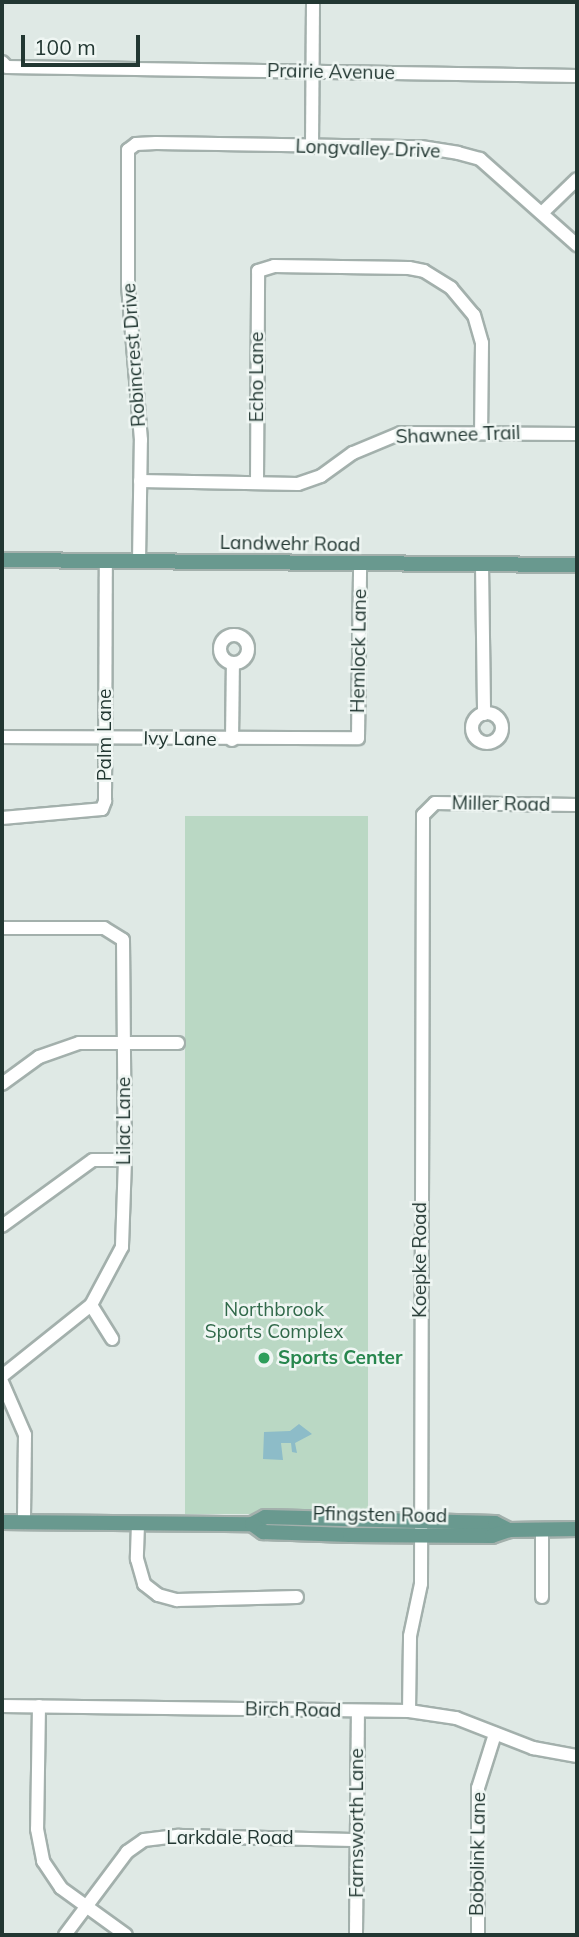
<!DOCTYPE html>
<html>
<head>
<meta charset="utf-8">
<style>
	body { margin:0 }
	#map { position:relative; width:579px; height:1937px; overflow:hidden; background:#dfe9e5; font-family:Mulish,sans-serif }
	div>[style] { position:absolute }
	[style*='--x'] { left:calc(var(--x)*1px); top:calc(var(--y)*1px); width:calc(var(--w)*1px); rotate:calc(var(--a)*1deg) }
	.green>* { inset:0; background:#bad8c4; transform-origin:0 0 }
	.water>* { inset:0; background:#8dbcc8 }
	.roads { filter:drop-shadow(2px 0 #a3b0ac) drop-shadow(-2px 0 #a3b0ac) drop-shadow(0 2px #a3b0ac) drop-shadow(0 -2px #a3b0ac) }
	.minor>* { height:12px; margin:-6px; padding:0 6px; transform-origin:6px; border-radius:6px; background:#fff }
	.minor>.ring { margin:-6px; padding:0; box-sizing:content-box; background:none; border:12px solid #fff; border-radius:50% }
	.major>* { height:14px; margin:-7px; padding:0 7px; transform-origin:7px; border-radius:7px; background:#69998f }
	.dots>* { width:19px; height:19px; translate:-50% -50%; box-sizing:border-box; border:4px solid #eff6f3; border-radius:50% }
	span { translate:-50% -50%; white-space:nowrap; text-align:center; line-height:1.15; -webkit-text-stroke:5px #eff6f3; paint-order:stroke }
	.street-label { font-size:19px; color:#223732 }
	.park-label { font-size:19px; color:#31694a }
	.leisure-label { font-size:19px; color:#27864d; font-weight:700 }
	.left { translate:0 -50%; text-align:left }
	.frame { position:absolute; inset:0; border:4px solid #223732; pointer-events:none }
	.scale { position:absolute; left:21px; top:35px; width:119px; height:32px; box-sizing:border-box; border:4px solid #223732; border-top:0; padding-left:9px; font-size:21px; line-height:24px; white-space:nowrap; color:#223732; -webkit-text-stroke:5px #eff6f3; paint-order:stroke }
</style>
</head>
<body>
<div id="map">
	<div class="green">
		<div style="left:368px;top:816px;width:698px;height:183px;rotate:90deg"></div>
	</div>
	<div class="water">
		<div style="clip-path:polygon(299px 1424px,312px 1434px,295px 1443px,297px 1453px,292px 1452px,291px 1443px,281px 1443px,283px 1460px,263px 1459px,264px 1432px,290px 1431px)"></div>
	</div>
	<div class="roads">
		<div class="minor">
			<div style="--x:2;--y:62;--w:7;--a:45"></div>
			<div style="--x:7;--y:67;--w:570;--a:0.9"></div>
			<div style="--x:312;--y:147;--w:145;--a:-89.6"></div>
			<div style="--x:543;--y:212;--w:47;--a:-44.1"></div>
			<div style="--x:140;--y:481;--w:158;--a:1.1"></div>
			<div style="--x:298;--y:484;--w:24;--a:-19"></div>
			<div style="--x:321;--y:476;--w:39;--a:-36"></div>
			<div style="--x:353;--y:453;--w:52;--a:-22.6"></div>
			<div style="--x:401;--y:433;--w:176;--a:0.3"></div>
			<div style="--x:257;--y:483;--w:212;--a:-89.7"></div>
			<div style="--x:258;--y:271;--w:17;--a:-17"></div>
			<div style="--x:274;--y:266;--w:135;--a:0.8"></div>
			<div style="--x:409;--y:268;--w:15;--a:11"></div>
			<div style="--x:424;--y:271;--w:32;--a:32"></div>
			<div style="--x:451;--y:288;--w:35;--a:50"></div>
			<div style="--x:474;--y:315;--w:29;--a:74"></div>
			<div style="--x:482;--y:343;--w:90;--a:90.6"></div>
			<div style="--x:139;--y:561;--w:121;--a:-89.1"></div>
			<div style="--x:141;--y:440;--w:156;--a:-94.8"></div>
			<div style="--x:128;--y:285;--w:135;--a:-90"></div>
			<div style="--x:128;--y:150;--w:10;--a:-37"></div>
			<div style="--x:136;--y:144;--w:20;--a:-3"></div>
			<div style="--x:156;--y:143;--w:265;--a:0.9"></div>
			<div style="--x:421;--y:147;--w:37;--a:9"></div>
			<div style="--x:458;--y:153;--w:23;--a:15"></div>
			<div style="--x:480;--y:159;--w:130;--a:41.6"></div>
			<div style="--x:482;--y:565;--w:149;--a:89.2"></div>
			<div class="ring" style="left:220px;top:635px;width:16px;height:16px"></div>
			<div class="ring" style="left:472px;top:713px;width:18px;height:18px"></div>
			<div style="--x:2;--y:737;--w:356;--a:0.2"></div>
			<div style="--x:358;--y:738;--w:174;--a:-89.3"></div>
			<div style="--x:232;--y:740;--w:77;--a:-89.3"></div>
			<div style="--x:2;--y:818;--w:100;--a:-5.1"></div>
			<div style="--x:102;--y:809;--w:9;--a:-69"></div>
			<div style="--x:105;--y:801;--w:240;--a:-89.8"></div>
			<div style="--x:2;--y:928;--w:102;--a:0"></div>
			<div style="--x:104;--y:928;--w:22;--a:32"></div>
			<div style="--x:123;--y:940;--w:220;--a:89.5"></div>
			<div style="--x:125;--y:1160;--w:87;--a:92"></div>
			<div style="--x:122;--y:1247;--w:66;--a:118.1"></div>
			<div style="--x:91;--y:1305;--w:114;--a:141.4"></div>
			<div style="--x:2;--y:1084;--w:46;--a:-36.1"></div>
			<div style="--x:39;--y:1057;--w:42;--a:-19.3"></div>
			<div style="--x:79;--y:1043;--w:99;--a:0"></div>
			<div style="--x:2;--y:1226;--w:112;--a:-36"></div>
			<div style="--x:93;--y:1160;--w:32;--a:0"></div>
			<div style="--x:91;--y:1305;--w:40;--a:58"></div>
			<div style="--x:2;--y:1382;--w:58;--a:66.5"></div>
			<div style="--x:25;--y:1435;--w:87;--a:90.7"></div>
			<div style="--x:138;--y:1524;--w:35;--a:92"></div>
			<div style="--x:137;--y:1559;--w:26;--a:74"></div>
			<div style="--x:144;--y:1584;--w:18;--a:38"></div>
			<div style="--x:158;--y:1595;--w:20;--a:15"></div>
			<div style="--x:177;--y:1600;--w:120;--a:-1.4"></div>
			<div style="--x:542;--y:1529;--w:68;--a:90"></div>
			<div style="--x:2;--y:1706;--w:407;--a:0.7"></div>
			<div style="--x:409;--y:1711;--w:48;--a:8.5"></div>
			<div style="--x:456;--y:1718;--w:83;--a:21.3"></div>
			<div style="--x:533;--y:1748;--w:45;--a:10.3"></div>
			<div style="--x:39;--y:1706;--w:123;--a:90.9"></div>
			<div style="--x:37;--y:1829;--w:33;--a:79"></div>
			<div style="--x:43;--y:1861;--w:32;--a:56"></div>
			<div style="--x:61;--y:1888;--w:80;--a:35.9"></div>
			<div style="--x:409;--y:1711;--w:75;--a:-89.2"></div>
			<div style="--x:410;--y:1636;--w:53;--a:-78.1"></div>
			<div style="--x:421;--y:1584;--w:769;--a:-89.85"></div>
			<div style="--x:423;--y:815;--w:17;--a:-45"></div>
			<div style="--x:435;--y:803;--w:142;--a:0.8"></div>
			<div style="--x:65;--y:1935;--w:104;--a:-53.2"></div>
			<div style="--x:127;--y:1852;--w:21;--a:-35"></div>
			<div style="--x:144;--y:1840;--w:35;--a:-7"></div>
			<div style="--x:179;--y:1836;--w:178;--a:1.3"></div>
			<div style="--x:356;--y:1935;--w:223;--a:-89.5"></div>
			<div style="--x:478;--y:1935;--w:147;--a:-90"></div>
			<div style="--x:478;--y:1788;--w:57;--a:-72.5"></div>
		</div>
		<div class="major">
			<div style="--x:2;--y:560;--w:575;--a:0.5"></div>
			<div style="--x:2;--y:1522;--w:250;--a:0.5"></div>
			<div style="--x:252;--y:1524;--w:15;--a:-28"></div>
			<div style="--x:265;--y:1517;--w:230;--a:1.5"></div>
			<div style="--x:495;--y:1523;--w:16;--a:27"></div>
			<div style="--x:252;--y:1524;--w:14;--a:36"></div>
			<div style="--x:263;--y:1532;--w:87;--a:2"></div>
			<div style="--x:350;--y:1535;--w:142;--a:0.4"></div>
			<div style="--x:492;--y:1536;--w:18;--a:-19"></div>
			<div style="--x:509;--y:1530;--w:68;--a:-0.8"></div>
		</div>
	</div>
	<div class="dots">
		<div style="left:264px;top:1358px;background:#2e9e5b"></div>
	</div>
	<div class="street-label">
		<span style="left:331px;top:72px;rotate:1deg">Prairie Avenue</span>
		<span style="left:368px;top:149px;rotate:2deg">Longvalley Drive</span>
		<span style="left:134px;top:355px;rotate:-94deg">Robincrest Drive</span>
		<span style="left:257px;top:377px;rotate:-90deg">Echo Lane</span>
		<span style="left:458px;top:435px;rotate:-2deg">Shawnee Trail</span>
		<span style="left:290px;top:544px;rotate:1deg">Landwehr Road</span>
		<span style="left:359px;top:651px;rotate:-89deg">Hemlock Lane</span>
		<span style="left:105px;top:735px;rotate:-90deg">Palm Lane</span>
		<span style="left:180px;top:739px;rotate:1deg">Ivy Lane</span>
		<span style="left:501px;top:804px;rotate:1deg">Miller Road</span>
		<span style="left:124px;top:1121px;rotate:-90deg">Lilac Lane</span>
		<span style="left:420px;top:1260px;rotate:-90deg">Koepke Road</span>
		<span style="left:380px;top:1515px;rotate:1deg">Pfingsten Road</span>
		<span style="left:293px;top:1710px;rotate:1deg">Birch Road</span>
		<span style="left:357px;top:1823px;rotate:-90deg">Farnsworth Lane</span>
		<span style="left:230px;top:1838px">Larkdale Road</span>
		<span style="left:478px;top:1854px;rotate:-89deg">Bobolink Lane</span>
	</div>
	<div class="park-label">
		<span style="left:274px;top:1321px">Northbrook<br>Sports Complex</span>
	</div>
	<div class="leisure-label">
		<span class="left" style="left:278px;top:1358px">Sports Center</span>
	</div>
	<div class="frame"></div>
	<div class="scale">100 m</div>
</div>
</body>
</html>
